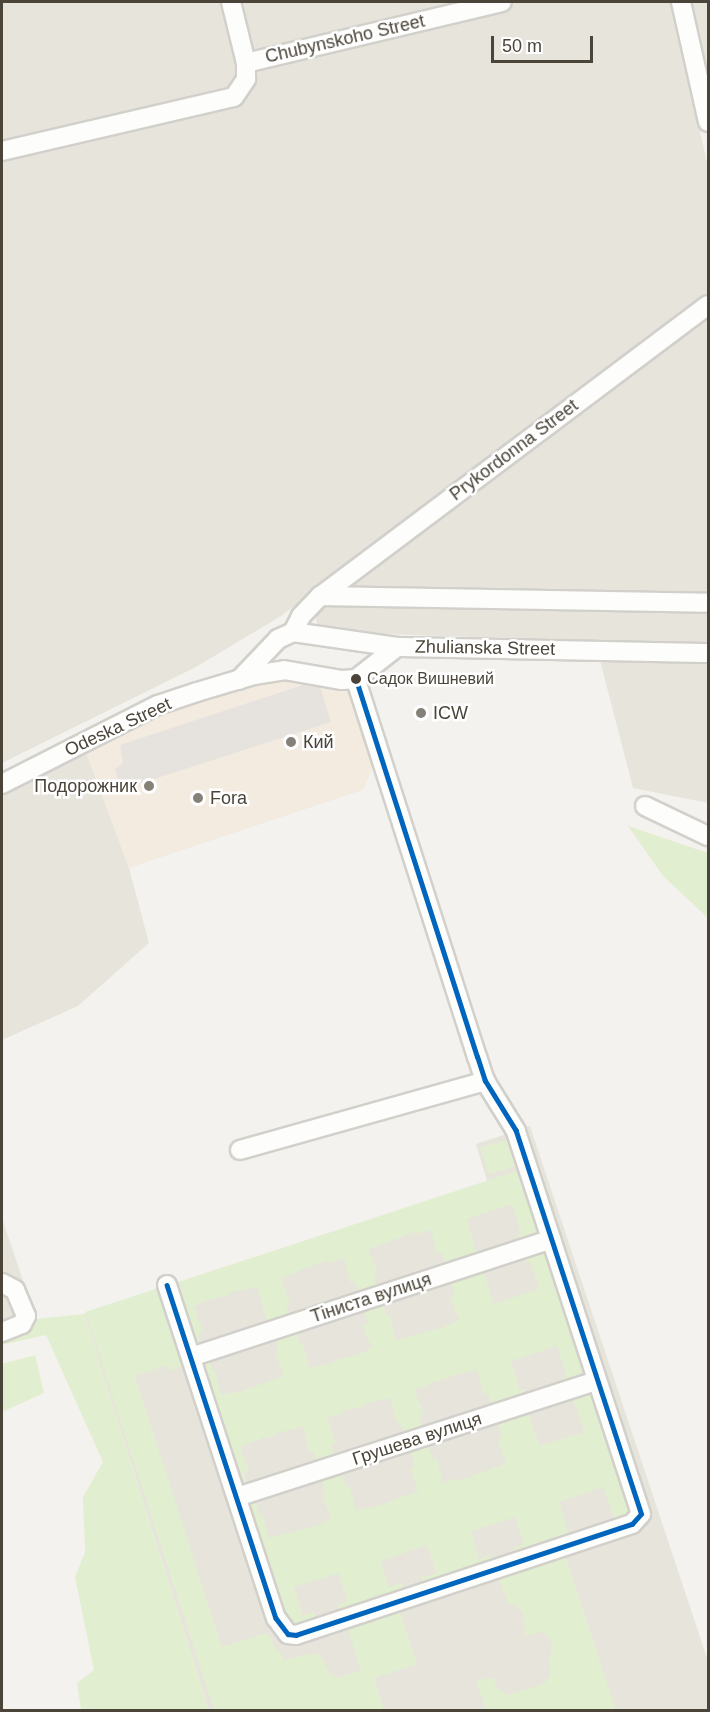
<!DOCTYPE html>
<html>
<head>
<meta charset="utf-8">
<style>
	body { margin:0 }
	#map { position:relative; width:710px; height:1712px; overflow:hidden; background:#f4f2ee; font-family:Arial,sans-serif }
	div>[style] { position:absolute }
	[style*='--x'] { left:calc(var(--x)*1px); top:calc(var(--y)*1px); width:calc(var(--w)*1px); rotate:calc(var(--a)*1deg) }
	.residential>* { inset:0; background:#e7e4dc }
	.commercial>* { inset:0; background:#f3ebdf }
	.green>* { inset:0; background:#e1eecf; transform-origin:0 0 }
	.parking>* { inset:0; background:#e6e3df }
	.roads { filter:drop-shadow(2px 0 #d2d0cb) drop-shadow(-2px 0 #d2d0cb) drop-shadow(0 2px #d2d0cb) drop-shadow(0 -2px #d2d0cb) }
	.minor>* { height:18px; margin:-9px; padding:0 9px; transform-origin:9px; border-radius:9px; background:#fdfdfc }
	.bus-1>* { height:4.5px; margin:-2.25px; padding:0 2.25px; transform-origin:2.25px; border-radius:2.25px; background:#0065bd }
	.dots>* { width:16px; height:16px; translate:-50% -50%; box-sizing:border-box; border:3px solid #fff; border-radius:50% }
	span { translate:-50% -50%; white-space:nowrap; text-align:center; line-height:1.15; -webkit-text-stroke:5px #fff; paint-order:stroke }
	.bus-label { font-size:16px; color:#4b4439 }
	.left { translate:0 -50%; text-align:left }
	.street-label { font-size:18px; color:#4b4439 }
	.poi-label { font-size:18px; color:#4b4439 }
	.right { translate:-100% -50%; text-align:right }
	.frame { position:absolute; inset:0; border:3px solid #4b4439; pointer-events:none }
	.scale { position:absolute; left:491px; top:36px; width:102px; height:27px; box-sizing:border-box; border:3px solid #4b4439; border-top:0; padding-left:8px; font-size:18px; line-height:21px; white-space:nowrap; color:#4b4439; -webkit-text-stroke:4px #fff; paint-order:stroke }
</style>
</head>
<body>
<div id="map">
	<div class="residential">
		<div style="clip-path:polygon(2px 2px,671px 2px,708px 167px,708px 293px,281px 616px,196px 667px,2px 763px)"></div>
		<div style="clip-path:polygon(692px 2px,708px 2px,708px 72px)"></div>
		<div style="clip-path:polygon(708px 316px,708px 803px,633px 788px,595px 641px,323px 632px,317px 628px,315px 607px,354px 576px)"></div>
		<div style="clip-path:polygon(85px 749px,129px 868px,149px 943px,78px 1006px,2px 1040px,2px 791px)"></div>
		<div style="clip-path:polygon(530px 1126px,708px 1661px,708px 1710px,209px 1710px,84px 1314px,487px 1181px,476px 1144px)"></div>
		<div style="clip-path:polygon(2px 1218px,36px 1319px,2px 1339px)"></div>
	</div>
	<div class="commercial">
		<div style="clip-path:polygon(284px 675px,346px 684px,373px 767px,363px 790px,129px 868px,85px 749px,157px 714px,215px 693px)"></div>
	</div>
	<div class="green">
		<div style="clip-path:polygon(628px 826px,708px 853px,708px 918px,663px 876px)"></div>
		<div style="left:509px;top:1139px;width:28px;height:30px;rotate:73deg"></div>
		<div style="clip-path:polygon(520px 1170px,540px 1230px,537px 1236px,522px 1241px,516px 1236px,521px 1234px,512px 1204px,467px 1219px,477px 1256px,447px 1268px,442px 1253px,437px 1254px,431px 1230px,416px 1234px,415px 1232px,368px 1249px,378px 1273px,374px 1275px,378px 1289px,359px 1295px,355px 1281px,350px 1283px,344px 1258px,329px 1263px,328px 1260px,281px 1278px,290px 1302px,286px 1304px,290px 1316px,267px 1322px,257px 1287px,230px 1292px,230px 1295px,209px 1300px,194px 1307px,203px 1330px,199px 1332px,200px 1345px,194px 1344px,172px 1284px)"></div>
		<div style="clip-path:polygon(541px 1251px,547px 1254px,586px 1376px,565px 1380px,563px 1378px,567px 1376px,557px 1346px,511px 1361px,520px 1390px,524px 1390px,525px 1396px,492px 1406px,488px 1393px,483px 1394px,477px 1370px,450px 1376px,451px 1378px,429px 1383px,429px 1385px,414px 1390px,424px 1413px,419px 1415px,423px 1429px,405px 1435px,400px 1422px,396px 1423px,390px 1398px,363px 1404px,363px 1407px,342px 1411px,342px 1414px,327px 1418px,336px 1442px,331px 1444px,336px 1458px,317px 1464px,313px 1451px,309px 1452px,303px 1427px,276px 1433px,276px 1435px,266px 1439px,265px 1437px,240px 1447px,249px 1471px,244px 1473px,248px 1486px,242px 1487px,200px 1366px,203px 1362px,209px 1359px,213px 1371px,215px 1371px,221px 1395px,236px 1391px,237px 1393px,284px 1376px,275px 1352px,279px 1351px,275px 1338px,296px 1331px,300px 1344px,303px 1343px,309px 1368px,335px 1362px,335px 1360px,357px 1355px,372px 1348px,362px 1325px,368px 1323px,363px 1308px,382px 1302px,387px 1316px,390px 1315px,396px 1340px,444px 1327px,459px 1320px,450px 1297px,455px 1295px,450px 1279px,480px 1270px,485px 1276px,494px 1304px,539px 1289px,530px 1262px,526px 1263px,524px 1256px)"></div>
		<div style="clip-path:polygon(162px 1287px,184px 1365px,170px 1371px,168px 1365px,135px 1376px,222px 1647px,265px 1633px,271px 1638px,275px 1650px,278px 1649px,284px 1660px,316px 1653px,322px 1658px,330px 1675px,339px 1677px,361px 1671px,347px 1626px,399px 1609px,417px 1664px,374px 1678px,384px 1710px,214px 1710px,85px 1312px)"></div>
		<div style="clip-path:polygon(84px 1314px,209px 1710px,81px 1710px,77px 1683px,94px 1670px,75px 1577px,85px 1552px,83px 1497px,103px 1462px,46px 1335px,2px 1345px,2px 1339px,36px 1319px)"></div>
		<div style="clip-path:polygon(35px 1355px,44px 1393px,2px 1412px,2px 1364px)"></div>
		<div style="clip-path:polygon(590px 1392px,631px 1510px,631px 1516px,615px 1521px,603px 1487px,559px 1502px,570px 1536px,519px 1555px,513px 1548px,524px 1544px,515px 1517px,471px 1531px,479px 1559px,492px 1555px,493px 1560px,489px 1565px,425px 1585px,420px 1578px,436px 1573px,427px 1545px,381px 1561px,389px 1587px,402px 1583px,404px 1593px,341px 1613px,337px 1605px,347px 1601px,338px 1573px,294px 1587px,303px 1615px,314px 1612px,316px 1620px,295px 1626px,291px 1626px,284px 1619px,248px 1501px,254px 1498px,259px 1514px,262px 1514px,269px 1538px,317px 1526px,331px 1519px,322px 1495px,325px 1494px,320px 1476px,341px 1470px,346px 1487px,350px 1486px,356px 1511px,371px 1506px,372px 1508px,418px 1491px,410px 1467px,415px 1466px,410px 1449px,427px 1443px,433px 1459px,437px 1458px,443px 1483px,458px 1478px,459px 1481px,506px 1463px,497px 1439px,502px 1437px,497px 1420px,528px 1412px,540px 1446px,584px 1432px,573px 1399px,575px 1395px)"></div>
		<div style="clip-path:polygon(565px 1555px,616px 1710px,486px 1710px,476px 1681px,493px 1677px,497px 1688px,508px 1695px,545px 1683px,551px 1674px,549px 1661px,552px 1646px,549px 1636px,541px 1632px,525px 1636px,523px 1613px,517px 1606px,508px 1603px,498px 1577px)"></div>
	</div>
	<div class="parking">
		<div style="clip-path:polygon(318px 680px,331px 722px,120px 790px,115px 769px,123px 763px,120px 745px)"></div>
	</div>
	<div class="roads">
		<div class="minor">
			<div style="--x:681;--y:2;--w:123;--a:77.3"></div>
			<div style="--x:246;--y:63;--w:263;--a:-13.4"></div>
			<div style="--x:2;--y:151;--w:238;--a:-13.1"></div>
			<div style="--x:234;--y:97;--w:22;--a:-56"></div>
			<div style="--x:246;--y:79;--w:16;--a:-90"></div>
			<div style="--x:246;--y:63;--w:63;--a:-103.8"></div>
			<div style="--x:708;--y:305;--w:485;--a:143.1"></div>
			<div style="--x:320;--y:596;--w:388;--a:1"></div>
			<div style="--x:293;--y:632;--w:18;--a:-63"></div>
			<div style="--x:301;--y:616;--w:28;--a:-46"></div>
			<div style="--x:239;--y:680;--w:57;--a:-46.4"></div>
			<div style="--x:278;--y:639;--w:17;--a:-25"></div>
			<div style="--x:293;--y:632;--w:105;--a:8.2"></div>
			<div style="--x:397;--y:647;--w:311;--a:1.1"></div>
			<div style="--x:2;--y:784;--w:175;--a:-26.9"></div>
			<div style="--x:158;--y:705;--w:41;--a:-18.4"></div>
			<div style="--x:197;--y:692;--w:59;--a:-16.6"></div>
			<div style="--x:254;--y:675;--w:30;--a:-9"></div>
			<div style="--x:284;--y:670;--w:59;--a:9.8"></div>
			<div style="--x:342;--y:680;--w:14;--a:-4"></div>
			<div style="--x:356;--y:679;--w:52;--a:-38"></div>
			<div style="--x:645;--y:806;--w:70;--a:25.5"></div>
			<div style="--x:240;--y:1150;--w:255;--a:-15.7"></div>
			<div style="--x:2;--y:1283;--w:15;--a:28"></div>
			<div style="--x:15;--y:1290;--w:28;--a:67"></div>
			<div style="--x:26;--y:1316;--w:9;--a:117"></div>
			<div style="--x:22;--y:1324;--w:22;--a:158"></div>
			<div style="--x:167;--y:1285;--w:350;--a:71.9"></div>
			<div style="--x:276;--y:1618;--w:20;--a:53"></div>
			<div style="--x:288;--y:1634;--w:8;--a:7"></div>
			<div style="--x:296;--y:1635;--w:354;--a:-18.3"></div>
			<div style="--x:632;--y:1524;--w:13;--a:-48"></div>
			<div style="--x:641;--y:1514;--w:403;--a:-108.1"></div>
			<div style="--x:516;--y:1131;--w:59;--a:-121.8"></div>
			<div style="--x:485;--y:1081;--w:25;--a:-108"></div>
			<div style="--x:477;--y:1057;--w:397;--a:-107.8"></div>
			<div style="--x:191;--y:1357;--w:379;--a:-18.1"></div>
			<div style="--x:237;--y:1497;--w:378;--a:-17.9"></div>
		</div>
	</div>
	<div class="bus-1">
		<div style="--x:167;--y:1285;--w:350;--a:71.9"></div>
		<div style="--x:276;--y:1618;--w:20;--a:53"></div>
		<div style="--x:288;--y:1634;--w:8;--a:7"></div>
		<div style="--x:296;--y:1635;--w:354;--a:-18.3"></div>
		<div style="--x:632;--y:1524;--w:13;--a:-48"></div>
		<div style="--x:641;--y:1514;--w:403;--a:-108.1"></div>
		<div style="--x:516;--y:1131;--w:59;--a:-121.8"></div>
		<div style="--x:485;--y:1081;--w:25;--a:-108"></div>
		<div style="--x:477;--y:1057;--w:397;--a:-107.8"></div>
	</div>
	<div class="dots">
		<div style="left:356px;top:679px;background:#4b4439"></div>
		<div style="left:421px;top:713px;background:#868178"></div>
		<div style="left:291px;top:742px;background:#868178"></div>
		<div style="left:149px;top:786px;background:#868178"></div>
		<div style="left:198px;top:798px;background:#868178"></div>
	</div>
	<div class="bus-label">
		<span class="left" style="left:367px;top:679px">Садок Вишневий</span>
	</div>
	<div class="street-label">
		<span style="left:345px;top:39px;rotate:-13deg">Chubynskoho Street</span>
		<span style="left:514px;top:450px;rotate:-37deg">Prykordonna Street</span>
		<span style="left:485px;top:648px;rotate:1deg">Zhulianska Street</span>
		<span style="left:118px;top:727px;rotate:-25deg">Odeska Street</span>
		<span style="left:371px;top:1298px;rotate:-18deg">Тіниста вулиця</span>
		<span style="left:417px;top:1439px;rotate:-18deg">Грушева вулиця</span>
	</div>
	<div class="poi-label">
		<span class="left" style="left:433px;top:713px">ICW</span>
		<span class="left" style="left:303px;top:742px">Кий</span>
		<span class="right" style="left:137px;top:786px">Подорожник</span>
		<span class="left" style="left:210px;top:798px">Fora</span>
	</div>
	<div class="frame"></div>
	<div class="scale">50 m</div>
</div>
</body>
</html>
